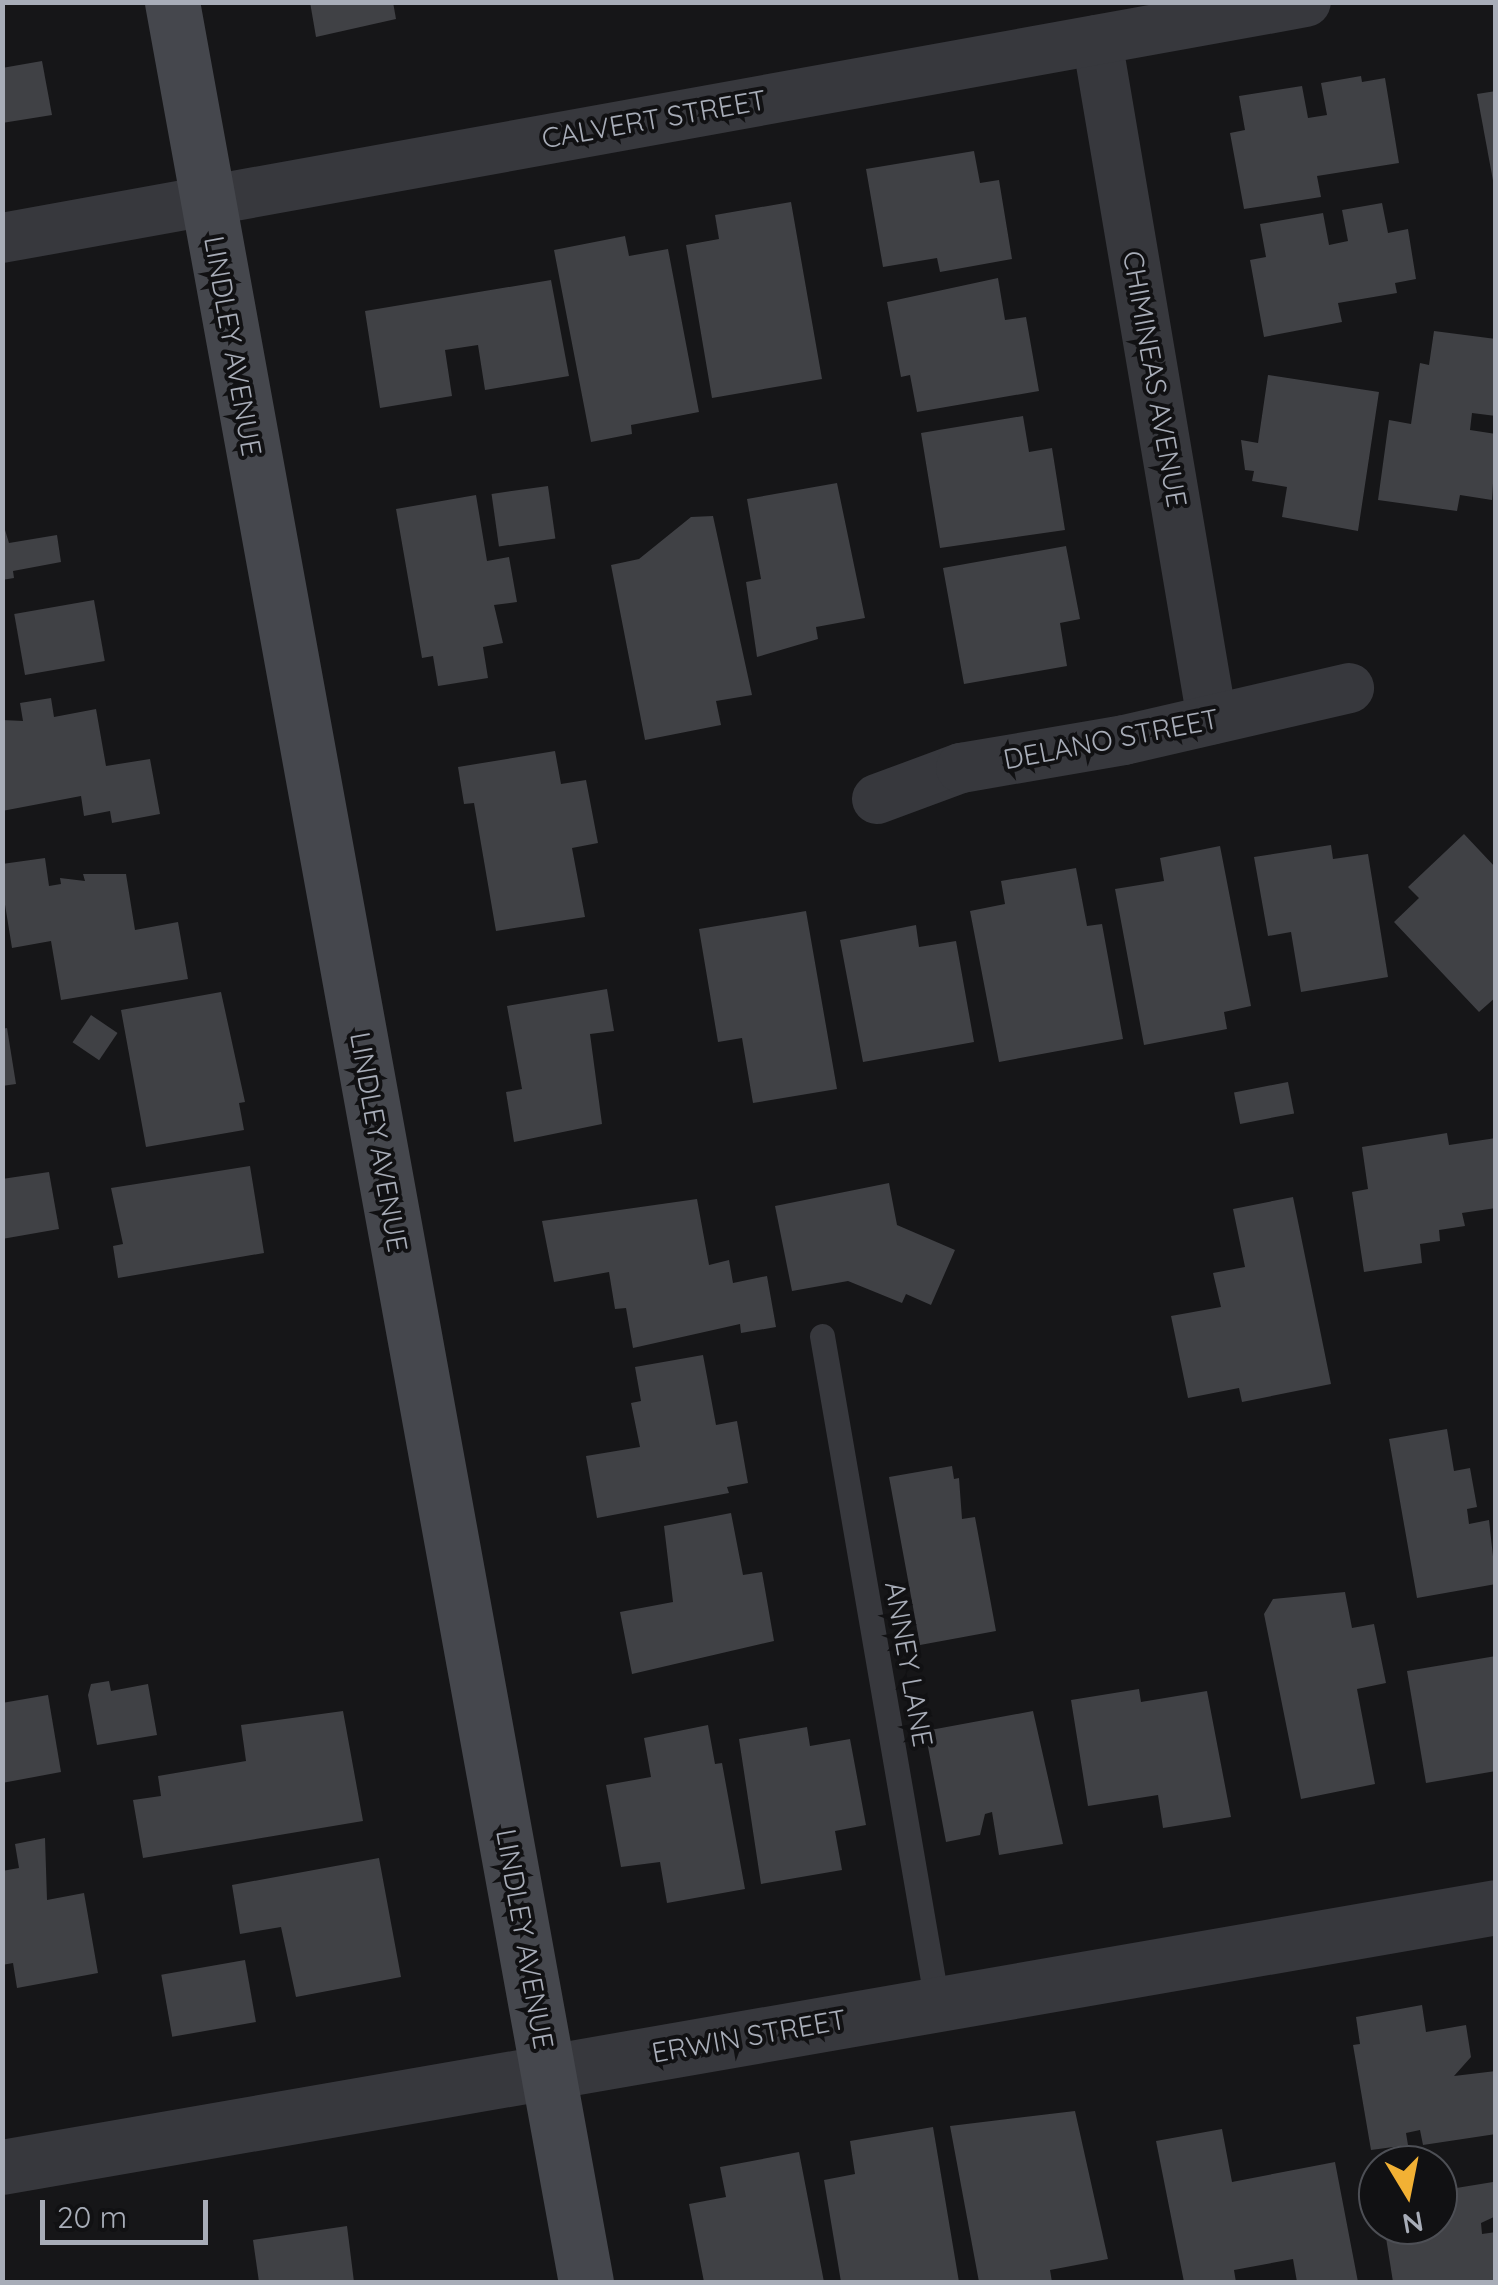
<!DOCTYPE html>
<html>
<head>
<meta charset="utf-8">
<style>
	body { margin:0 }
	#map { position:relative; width:1498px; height:2285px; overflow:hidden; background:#161618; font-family:Quicksand,sans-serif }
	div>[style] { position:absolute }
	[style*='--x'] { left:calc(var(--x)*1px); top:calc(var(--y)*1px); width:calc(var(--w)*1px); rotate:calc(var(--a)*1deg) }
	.building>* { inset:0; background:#404145; transform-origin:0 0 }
	.service>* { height:25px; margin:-12.5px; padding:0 12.5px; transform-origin:12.5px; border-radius:12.5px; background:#37383d }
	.minor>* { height:50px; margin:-25px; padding:0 25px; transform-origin:25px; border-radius:25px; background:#37383d }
	.tertiary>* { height:55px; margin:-27.5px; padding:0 27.5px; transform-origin:27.5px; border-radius:27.5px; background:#37383d }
	.secondary>* { height:55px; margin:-27.5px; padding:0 27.5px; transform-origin:27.5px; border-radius:27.5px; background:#45474d }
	span { translate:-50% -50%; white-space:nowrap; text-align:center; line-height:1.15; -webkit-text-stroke:8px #111113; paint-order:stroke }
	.street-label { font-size:28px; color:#a8adb8 }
	.frame { position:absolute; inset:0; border:5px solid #a8adb8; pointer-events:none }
	.north { position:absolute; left:1358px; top:2145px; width:100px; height:100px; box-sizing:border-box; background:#111113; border:2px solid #4d4f55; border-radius:50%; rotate:170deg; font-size:28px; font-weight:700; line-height:40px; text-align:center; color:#a8adb8 }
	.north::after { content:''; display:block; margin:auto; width:35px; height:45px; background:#f2b134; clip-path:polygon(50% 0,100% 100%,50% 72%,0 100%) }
	.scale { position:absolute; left:40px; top:2200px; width:168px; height:45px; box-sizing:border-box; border:5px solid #a8adb8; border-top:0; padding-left:12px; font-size:30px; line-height:35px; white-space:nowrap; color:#a8adb8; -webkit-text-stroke:8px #111113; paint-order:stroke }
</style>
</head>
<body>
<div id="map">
	<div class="building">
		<div style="clip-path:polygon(310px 2px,393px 2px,396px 19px,316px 37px)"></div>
		<div style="clip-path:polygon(42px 61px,52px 115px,2px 123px,2px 68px)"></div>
		<div style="clip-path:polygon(1361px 76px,1362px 82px,1385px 78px,1399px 163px,1317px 176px,1321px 197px,1244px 209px,1230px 133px,1245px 130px,1239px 96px,1302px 86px,1308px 118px,1327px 115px,1321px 83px)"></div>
		<div style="clip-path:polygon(1496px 91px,1496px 186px,1494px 186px,1477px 94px)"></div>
		<div style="clip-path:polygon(974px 151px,980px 183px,999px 180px,1012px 259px,940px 272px,937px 258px,883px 267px,866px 169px)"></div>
		<div style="clip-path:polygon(791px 202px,822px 379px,712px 398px,686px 245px,719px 239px,715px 215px)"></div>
		<div style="clip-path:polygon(1382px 203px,1388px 233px,1408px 229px,1416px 279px,1395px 283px,1397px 293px,1338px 303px,1342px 322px,1264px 337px,1250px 260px,1266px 257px,1260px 224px,1323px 213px,1329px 245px,1348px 241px,1342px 210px)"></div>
		<div style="clip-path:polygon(625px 236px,629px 256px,668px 249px,699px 412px,631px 425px,632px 434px,591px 442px,554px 250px)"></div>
		<div style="clip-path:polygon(998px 278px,1005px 320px,1026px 317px,1039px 391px,917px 412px,910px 375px,901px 377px,887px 302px)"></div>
		<div style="clip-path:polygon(551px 280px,569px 376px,485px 390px,478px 345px,445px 350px,452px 396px,380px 408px,365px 311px)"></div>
		<div style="clip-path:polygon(1434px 331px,1496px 339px,1496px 416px,1472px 413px,1470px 430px,1496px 434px,1492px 500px,1460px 495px,1457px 511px,1378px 500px,1389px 420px,1411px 424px,1420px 363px,1429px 365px)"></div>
		<div style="clip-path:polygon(1268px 375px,1379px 392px,1358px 531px,1282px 517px,1287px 487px,1252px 481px,1254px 471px,1245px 470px,1241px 440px,1258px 443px)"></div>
		<div style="clip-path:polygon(1023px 416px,1029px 452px,1052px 448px,1065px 530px,940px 548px,921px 433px)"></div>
		<div style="clip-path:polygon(837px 483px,865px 618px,816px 627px,818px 639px,757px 657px,746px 582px,761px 579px,747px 499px)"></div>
		<div style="left:548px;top:486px;width:53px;height:57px;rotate:82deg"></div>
		<div style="clip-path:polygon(476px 495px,487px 561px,509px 557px,517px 602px,494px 605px,503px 643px,483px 647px,488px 678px,438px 686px,433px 656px,422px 658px,396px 509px)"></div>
		<div style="clip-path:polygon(713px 516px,752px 695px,716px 701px,721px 725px,645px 740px,611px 565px,639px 559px,691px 517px)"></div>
		<div style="clip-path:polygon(2px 520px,9px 543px,57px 535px,61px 562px,13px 571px,14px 578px,2px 580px)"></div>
		<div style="clip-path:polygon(1066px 546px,1080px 619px,1060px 623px,1067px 666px,964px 684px,943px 568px)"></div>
		<div style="left:94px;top:600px;width:62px;height:81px;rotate:80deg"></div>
		<div style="clip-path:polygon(51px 698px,54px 717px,96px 709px,106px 766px,150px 759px,160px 814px,112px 823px,110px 811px,84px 816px,81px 796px,2px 811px,2px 720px,23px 721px,20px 703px)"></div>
		<div style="clip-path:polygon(555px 751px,561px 784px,586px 780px,598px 843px,572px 848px,585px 917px,496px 931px,474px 803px,464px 804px,458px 767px)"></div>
		<div style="clip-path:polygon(1464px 834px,1496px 868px,1496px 997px,1479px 1012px,1394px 922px,1419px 898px,1408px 887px)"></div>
		<div style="clip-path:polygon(1331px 845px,1333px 859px,1368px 854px,1388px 977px,1301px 992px,1291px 932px,1268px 936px,1254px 857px)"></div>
		<div style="clip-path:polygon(1220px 846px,1251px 1006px,1224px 1012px,1227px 1029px,1144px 1045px,1115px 889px,1164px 881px,1160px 858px)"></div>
		<div style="clip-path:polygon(45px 858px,49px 886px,61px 884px,60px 878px,85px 881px,83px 874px,126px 874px,135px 930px,178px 922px,188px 979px,61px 1000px,51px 941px,12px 948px,2px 886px,2px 864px)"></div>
		<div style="clip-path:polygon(1076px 868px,1087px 926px,1102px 924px,1123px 1039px,999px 1062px,970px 911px,1005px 904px,1001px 881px)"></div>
		<div style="clip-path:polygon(806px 911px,837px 1089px,753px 1103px,742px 1038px,718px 1042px,699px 929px)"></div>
		<div style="clip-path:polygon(916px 925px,919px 947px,956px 941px,974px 1042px,863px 1062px,840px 940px)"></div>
		<div style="clip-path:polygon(607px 989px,614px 1031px,590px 1034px,602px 1124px,514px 1142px,506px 1092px,522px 1089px,507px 1006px)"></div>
		<div style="clip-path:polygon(221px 992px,245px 1102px,239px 1103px,244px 1130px,146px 1147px,121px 1010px)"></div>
		<div style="left:91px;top:1015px;width:32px;height:33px;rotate:34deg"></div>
		<div style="clip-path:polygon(7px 1028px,16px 1084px,2px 1086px,2px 1029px)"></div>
		<div style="left:1288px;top:1082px;width:32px;height:55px;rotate:79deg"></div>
		<div style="clip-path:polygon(1447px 1133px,1449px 1145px,1496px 1138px,1496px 1208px,1462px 1213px,1465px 1226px,1439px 1230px,1440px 1241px,1420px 1244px,1422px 1263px,1364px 1272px,1352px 1192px,1368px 1189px,1362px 1147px)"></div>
		<div style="clip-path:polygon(250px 1166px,264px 1253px,118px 1278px,113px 1246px,123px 1244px,111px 1188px)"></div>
		<div style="clip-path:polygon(49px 1172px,59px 1229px,2px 1239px,2px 1179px)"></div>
		<div style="clip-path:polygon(889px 1183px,897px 1225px,955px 1250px,931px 1305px,906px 1294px,902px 1303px,848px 1281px,792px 1291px,775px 1206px)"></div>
		<div style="clip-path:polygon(1293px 1197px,1331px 1384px,1242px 1402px,1239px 1388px,1188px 1398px,1171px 1316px,1221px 1307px,1213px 1273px,1245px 1267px,1233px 1209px)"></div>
		<div style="clip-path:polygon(697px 1199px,709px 1265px,729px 1260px,733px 1283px,767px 1276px,776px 1327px,741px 1333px,740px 1324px,633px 1348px,626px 1308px,615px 1309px,609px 1272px,554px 1282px,542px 1221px)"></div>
		<div style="clip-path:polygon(703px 1355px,716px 1425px,737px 1421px,748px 1483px,727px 1487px,729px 1493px,597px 1518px,586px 1456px,640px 1447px,631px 1403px,641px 1401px,635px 1367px)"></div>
		<div style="clip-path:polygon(1447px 1429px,1454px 1471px,1470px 1468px,1477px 1507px,1467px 1509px,1469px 1524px,1489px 1520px,1496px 1584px,1417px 1598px,1389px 1439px)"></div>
		<div style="clip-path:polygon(952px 1466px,954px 1479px,959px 1478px,962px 1519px,975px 1517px,996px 1631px,920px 1645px,889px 1477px)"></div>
		<div style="clip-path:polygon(731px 1513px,743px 1575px,762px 1572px,774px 1641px,632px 1674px,620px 1612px,673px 1602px,664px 1526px)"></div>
		<div style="clip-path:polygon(1345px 1592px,1352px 1628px,1374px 1624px,1386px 1683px,1357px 1689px,1375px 1784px,1301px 1799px,1264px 1614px,1273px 1599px)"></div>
		<div style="clip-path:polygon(1496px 1656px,1496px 1771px,1426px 1783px,1407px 1671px)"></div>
		<div style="clip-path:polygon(109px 1681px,111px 1691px,148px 1684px,157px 1735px,97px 1745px,88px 1695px,91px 1684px)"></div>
		<div style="clip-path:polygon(1139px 1689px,1141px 1702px,1207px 1691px,1231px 1817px,1163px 1828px,1158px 1795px,1088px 1806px,1071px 1700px)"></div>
		<div style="clip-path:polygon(48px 1695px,61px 1772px,2px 1783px,2px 1703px)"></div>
		<div style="clip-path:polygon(343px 1711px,363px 1821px,143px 1858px,133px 1800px,161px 1796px,158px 1776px,246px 1761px,241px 1725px)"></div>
		<div style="clip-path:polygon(1033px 1711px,1063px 1844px,999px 1855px,992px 1812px,985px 1814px,980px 1835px,946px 1842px,925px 1731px)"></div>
		<div style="clip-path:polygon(708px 1725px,715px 1764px,722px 1763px,745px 1889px,667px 1903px,660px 1862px,621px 1867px,606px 1785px,651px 1777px,644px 1738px)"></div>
		<div style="clip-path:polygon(807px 1727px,810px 1746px,850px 1739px,866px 1825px,835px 1831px,842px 1870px,761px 1884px,739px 1739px)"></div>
		<div style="clip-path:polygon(45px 1838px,47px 1900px,84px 1893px,98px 1973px,17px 1988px,13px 1963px,2px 1965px,2px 1871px,19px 1868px,15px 1844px)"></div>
		<div style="clip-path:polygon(379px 1858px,401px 1977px,296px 1997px,281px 1927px,240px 1934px,232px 1885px)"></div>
		<div style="left:245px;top:1960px;width:63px;height:85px;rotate:80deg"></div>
		<div style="clip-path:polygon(1422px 2005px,1426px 2032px,1466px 2025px,1471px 2057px,1454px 2076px,1496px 2071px,1496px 2134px,1423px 2145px,1420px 2130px,1406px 2133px,1408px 2145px,1371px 2150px,1353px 2045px,1360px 2044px,1356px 2017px)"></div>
		<div style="clip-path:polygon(1075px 2111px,1108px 2259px,1050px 2270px,1052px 2282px,979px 2282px,950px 2126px)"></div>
		<div style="clip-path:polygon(933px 2127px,959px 2282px,841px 2282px,824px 2180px,855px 2174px,850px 2141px)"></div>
		<div style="clip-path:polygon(1222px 2129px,1232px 2182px,1335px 2162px,1358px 2282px,1297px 2282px,1293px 2259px,1234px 2270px,1236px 2282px,1184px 2282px,1156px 2141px)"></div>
		<div style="clip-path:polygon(799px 2152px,824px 2282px,704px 2282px,689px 2204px,726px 2197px,720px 2167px)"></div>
		<div style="clip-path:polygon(1493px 2182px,1496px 2216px,1481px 2223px,1482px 2234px,1496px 2232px,1496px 2282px,1393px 2282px,1384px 2225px,1438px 2225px,1438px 2191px)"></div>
		<div style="clip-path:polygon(347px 2226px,354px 2282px,259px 2282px,253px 2240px)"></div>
	</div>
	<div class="service">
		<div style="--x:822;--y:1336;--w:677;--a:80.22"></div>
	</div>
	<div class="minor">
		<div style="--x:1097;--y:40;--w:689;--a:80.39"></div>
		<div style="--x:2;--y:238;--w:1325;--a:-10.26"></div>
		<div style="--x:877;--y:799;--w:90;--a:-20.3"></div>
		<div style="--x:961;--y:768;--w:165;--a:-9.7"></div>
		<div style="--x:1124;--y:740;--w:231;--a:-13"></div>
	</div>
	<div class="tertiary">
		<div style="--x:2;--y:2167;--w:1516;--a:-9.87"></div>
	</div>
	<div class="secondary">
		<div style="--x:172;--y:2;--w:2317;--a:79.71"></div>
	</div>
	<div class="street-label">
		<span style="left:654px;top:119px;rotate:-10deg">CALVERT STREET</span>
		<span style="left:233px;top:346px;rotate:80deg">LINDLEY AVENUE</span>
		<span style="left:1155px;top:379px;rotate:80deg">CHIMINEAS AVENUE</span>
		<span style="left:1111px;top:739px;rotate:-11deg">DELANO STREET</span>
		<span style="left:379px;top:1142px;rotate:80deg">LINDLEY AVENUE</span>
		<span style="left:909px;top:1664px;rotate:80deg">ANNEY LANE</span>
		<span style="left:525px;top:1939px;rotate:80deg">LINDLEY AVENUE</span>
		<span style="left:749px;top:2036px;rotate:-10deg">ERWIN STREET</span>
	</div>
	<div class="frame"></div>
	<div class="north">N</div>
	<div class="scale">20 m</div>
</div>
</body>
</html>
